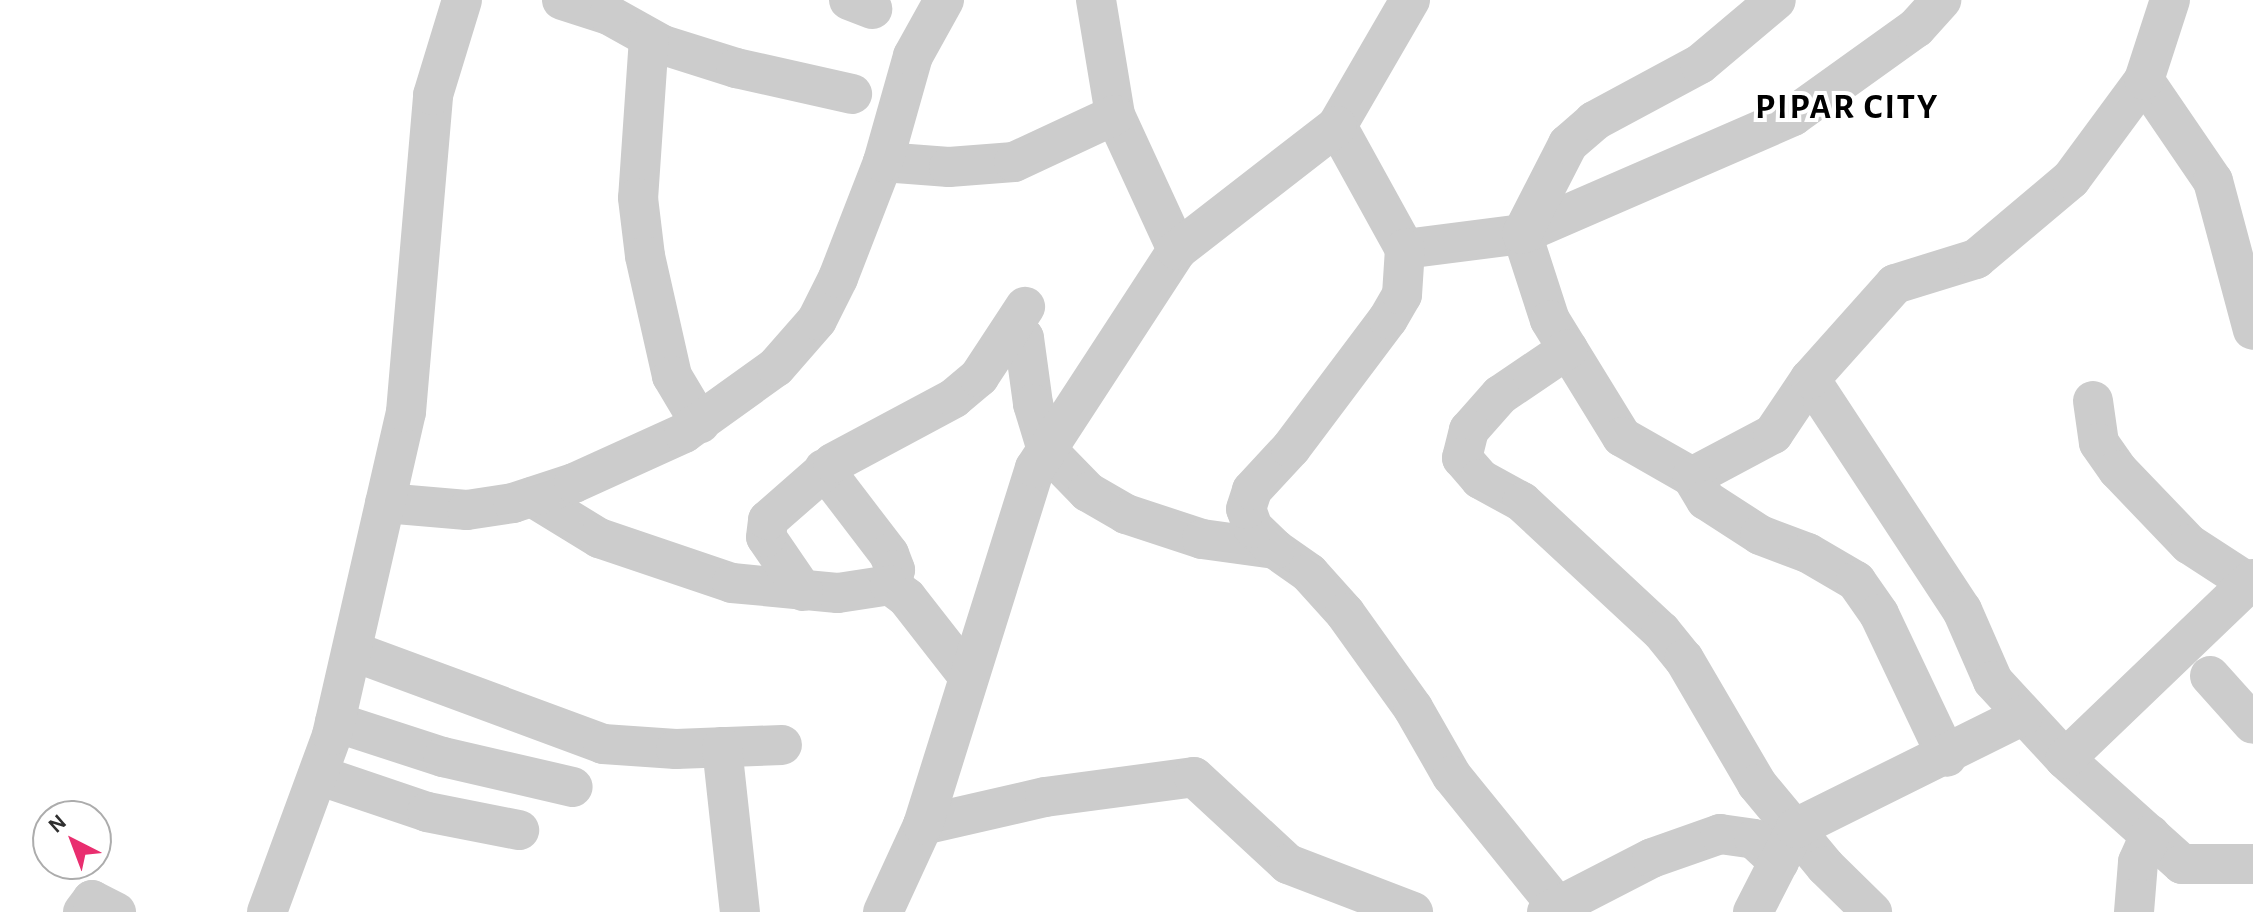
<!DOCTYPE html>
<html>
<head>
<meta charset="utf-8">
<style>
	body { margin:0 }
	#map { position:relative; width:2253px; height:912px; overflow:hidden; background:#fff; font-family:"Alegreya Sans",sans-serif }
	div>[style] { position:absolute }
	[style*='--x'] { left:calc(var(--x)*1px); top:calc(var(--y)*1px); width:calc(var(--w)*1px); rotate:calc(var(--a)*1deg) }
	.minor>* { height:40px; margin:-20px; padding:0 20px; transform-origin:20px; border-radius:20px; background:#ccc }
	span { translate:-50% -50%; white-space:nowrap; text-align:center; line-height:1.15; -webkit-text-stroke:8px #fff; paint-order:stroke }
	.district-label { font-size:36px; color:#000; font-weight:700; letter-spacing:2px }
	.north { position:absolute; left:32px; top:800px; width:80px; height:80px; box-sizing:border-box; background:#fff; border:2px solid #acacac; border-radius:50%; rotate:318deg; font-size:22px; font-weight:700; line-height:32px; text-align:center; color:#2f2f2f }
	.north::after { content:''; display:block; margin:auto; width:28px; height:36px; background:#e92e6f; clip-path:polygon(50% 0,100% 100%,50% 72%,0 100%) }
</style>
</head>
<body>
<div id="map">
	<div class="minor">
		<div style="--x:562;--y:0;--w:49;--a:17.7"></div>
		<div style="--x:609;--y:15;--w:62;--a:29.1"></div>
		<div style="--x:663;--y:45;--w:77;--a:17.5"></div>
		<div style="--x:736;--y:68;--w:119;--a:12.6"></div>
		<div style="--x:849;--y:0;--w:25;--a:21"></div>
		<div style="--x:1096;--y:0;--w:117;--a:80.6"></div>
		<div style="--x:1115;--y:115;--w:149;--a:65.3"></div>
		<div style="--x:1410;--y:0;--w:146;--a:120.1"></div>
		<div style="--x:1337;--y:126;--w:141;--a:61.1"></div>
		<div style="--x:1405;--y:249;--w:118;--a:-7.3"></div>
		<div style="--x:1522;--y:234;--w:90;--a:72"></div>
		<div style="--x:1550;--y:320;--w:137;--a:58.4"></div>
		<div style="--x:1622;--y:437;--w:81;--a:29.7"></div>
		<div style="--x:1692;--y:477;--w:92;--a:-28"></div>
		<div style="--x:1773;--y:434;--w:66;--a:-56.1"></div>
		<div style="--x:1810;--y:379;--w:277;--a:56.7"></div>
		<div style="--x:1962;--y:610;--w:77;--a:66.4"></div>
		<div style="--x:1993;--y:681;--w:106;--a:47.3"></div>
		<div style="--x:2065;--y:759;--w:157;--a:41.9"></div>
		<div style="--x:2182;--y:864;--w:71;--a:0"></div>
		<div style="--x:649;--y:38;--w:160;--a:93.9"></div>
		<div style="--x:638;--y:198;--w:58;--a:83.1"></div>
		<div style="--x:645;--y:256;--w:123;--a:77.3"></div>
		<div style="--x:672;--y:376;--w:55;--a:59.2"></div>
		<div style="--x:2144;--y:80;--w:122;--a:55.7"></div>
		<div style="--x:2213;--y:181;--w:154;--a:75"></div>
		<div style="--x:883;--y:162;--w:66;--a:4.3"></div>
		<div style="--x:949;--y:167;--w:65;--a:-4.4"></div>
		<div style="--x:1014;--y:162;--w:111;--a:-25"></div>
		<div style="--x:1522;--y:234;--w:296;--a:-23.5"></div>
		<div style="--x:1793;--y:116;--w:151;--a:-35.6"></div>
		<div style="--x:1916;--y:28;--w:38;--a:-48"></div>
		<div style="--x:1522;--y:234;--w:101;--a:-62.9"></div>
		<div style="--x:1568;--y:144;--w:35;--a:-41"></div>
		<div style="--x:1594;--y:121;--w:120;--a:-28.3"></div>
		<div style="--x:1700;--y:64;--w:99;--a:-40.1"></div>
		<div style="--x:1015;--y:327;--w:14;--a:51"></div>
		<div style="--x:1024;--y:338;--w:67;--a:82.2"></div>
		<div style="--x:1033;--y:404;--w:48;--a:73.1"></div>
		<div style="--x:1047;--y:450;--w:59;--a:45.7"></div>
		<div style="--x:1088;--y:492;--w:44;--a:30.1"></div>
		<div style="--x:1126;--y:514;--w:80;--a:18.2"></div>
		<div style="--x:1202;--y:539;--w:74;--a:7.8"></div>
		<div style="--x:1275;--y:549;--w:42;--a:35.2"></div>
		<div style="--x:1309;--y:573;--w:54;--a:48"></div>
		<div style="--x:1345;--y:613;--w:117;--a:54.4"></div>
		<div style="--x:1413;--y:708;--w:78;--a:60.2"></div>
		<div style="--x:1452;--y:776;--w:175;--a:51"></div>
		<div style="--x:1568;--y:349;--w:82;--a:145.9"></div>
		<div style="--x:1500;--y:395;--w:47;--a:131.5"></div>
		<div style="--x:1469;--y:430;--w:29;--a:104"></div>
		<div style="--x:1462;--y:458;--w:28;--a:49"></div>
		<div style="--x:1480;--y:479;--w:48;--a:28.7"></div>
		<div style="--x:1522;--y:502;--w:190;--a:42.9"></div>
		<div style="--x:1661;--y:631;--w:36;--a:51"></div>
		<div style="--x:1684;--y:659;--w:145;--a:59.7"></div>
		<div style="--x:1757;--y:784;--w:107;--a:50.3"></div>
		<div style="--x:1825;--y:866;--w:66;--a:44.4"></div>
		<div style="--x:1810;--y:379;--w:127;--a:-48.2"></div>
		<div style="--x:1895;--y:284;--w:85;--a:-17.2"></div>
		<div style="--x:1976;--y:259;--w:124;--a:-40.1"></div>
		<div style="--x:2071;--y:179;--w:123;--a:-53.6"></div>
		<div style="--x:2144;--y:80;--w:84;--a:-72"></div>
		<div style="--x:2093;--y:401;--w:42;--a:81.9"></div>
		<div style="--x:2099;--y:443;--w:33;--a:55"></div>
		<div style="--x:2118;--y:470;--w:103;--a:46.2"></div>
		<div style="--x:2189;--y:544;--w:72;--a:33"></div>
		<div style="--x:824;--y:469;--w:107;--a:52.6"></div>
		<div style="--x:889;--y:554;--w:17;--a:69"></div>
		<div style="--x:895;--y:570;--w:16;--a:108"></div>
		<div style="--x:1692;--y:477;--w:27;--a:59"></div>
		<div style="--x:1706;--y:500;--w:64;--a:32.9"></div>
		<div style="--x:1760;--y:535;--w:51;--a:20.6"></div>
		<div style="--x:1808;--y:553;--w:56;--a:30.3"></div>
		<div style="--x:1856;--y:581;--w:40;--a:55.1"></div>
		<div style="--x:1879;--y:614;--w:158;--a:64.6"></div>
		<div style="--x:532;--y:497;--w:79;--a:31.5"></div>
		<div style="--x:599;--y:538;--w:140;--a:18.7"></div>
		<div style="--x:732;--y:583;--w:106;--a:5.4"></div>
		<div style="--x:838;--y:593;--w:53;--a:-8.7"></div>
		<div style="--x:890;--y:585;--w:21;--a:37"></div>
		<div style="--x:907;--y:598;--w:99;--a:52"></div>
		<div style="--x:385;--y:503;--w:82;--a:4.9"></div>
		<div style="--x:467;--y:510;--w:47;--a:-8.7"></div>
		<div style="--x:513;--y:503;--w:64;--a:-18.2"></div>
		<div style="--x:574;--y:483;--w:121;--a:-24.4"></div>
		<div style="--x:684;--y:433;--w:113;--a:-35.7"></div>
		<div style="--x:776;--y:367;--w:62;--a:-48.9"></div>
		<div style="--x:817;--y:320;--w:47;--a:-63.4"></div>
		<div style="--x:838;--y:278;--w:124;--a:-68.8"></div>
		<div style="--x:883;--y:162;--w:110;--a:-74.2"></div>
		<div style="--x:913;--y:56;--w:64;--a:-61"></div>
		<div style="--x:1275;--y:549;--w:30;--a:-136"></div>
		<div style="--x:1253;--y:528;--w:20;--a:-110"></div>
		<div style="--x:1246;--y:509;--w:20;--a:-72"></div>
		<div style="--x:1252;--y:490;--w:57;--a:-47.1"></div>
		<div style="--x:1291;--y:448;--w:161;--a:-53.1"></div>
		<div style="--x:1388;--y:319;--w:28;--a:-60"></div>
		<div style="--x:1402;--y:295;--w:46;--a:-86.3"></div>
		<div style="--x:803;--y:591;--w:65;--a:-124.4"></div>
		<div style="--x:766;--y:537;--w:17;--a:-83"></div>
		<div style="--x:768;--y:520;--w:86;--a:-41.2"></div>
		<div style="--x:833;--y:463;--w:137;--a:-28.2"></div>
		<div style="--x:954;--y:398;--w:33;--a:-40"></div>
		<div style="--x:979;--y:377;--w:84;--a:-56.7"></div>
		<div style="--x:352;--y:651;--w:268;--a:20.3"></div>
		<div style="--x:603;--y:744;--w:73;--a:3.9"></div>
		<div style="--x:676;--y:749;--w:106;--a:-2.2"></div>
		<div style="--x:2210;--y:676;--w:64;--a:48.1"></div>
		<div style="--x:335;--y:722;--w:114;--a:18"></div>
		<div style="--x:443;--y:757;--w:133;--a:13"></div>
		<div style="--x:722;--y:747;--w:166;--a:83.8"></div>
		<div style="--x:2065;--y:759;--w:260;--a:-43.8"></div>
		<div style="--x:318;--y:775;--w:115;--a:18.7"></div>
		<div style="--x:427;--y:812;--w:94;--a:11.1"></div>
		<div style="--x:923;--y:825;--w:125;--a:-12.9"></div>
		<div style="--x:1045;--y:797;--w:150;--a:-7.6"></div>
		<div style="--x:1194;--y:777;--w:128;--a:42.8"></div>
		<div style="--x:1288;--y:864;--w:134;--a:21"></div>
		<div style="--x:83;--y:912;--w:15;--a:-53"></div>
		<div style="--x:92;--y:900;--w:27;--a:27"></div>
		<div style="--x:267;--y:912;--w:189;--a:-69.8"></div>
		<div style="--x:332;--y:735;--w:331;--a:-77.1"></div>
		<div style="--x:406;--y:412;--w:318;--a:-85.1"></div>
		<div style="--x:433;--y:95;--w:99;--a:-73"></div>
		<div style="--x:883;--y:912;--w:96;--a:-65.3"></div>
		<div style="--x:923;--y:825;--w:374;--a:-72.6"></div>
		<div style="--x:1035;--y:468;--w:260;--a:-56.9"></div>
		<div style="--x:1177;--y:250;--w:202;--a:-37.8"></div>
		<div style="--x:1547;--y:912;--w:118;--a:-27.2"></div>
		<div style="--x:1652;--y:858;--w:72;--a:-19.4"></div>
		<div style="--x:1720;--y:834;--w:34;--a:8"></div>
		<div style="--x:1754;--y:839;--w:34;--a:43"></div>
		<div style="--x:1753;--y:912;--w:94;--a:-62.9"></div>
		<div style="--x:1796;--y:828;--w:254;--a:-26.4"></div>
		<div style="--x:2134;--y:912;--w:50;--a:-85.4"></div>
		<div style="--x:2138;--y:862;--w:30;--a:-66"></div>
	</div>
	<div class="district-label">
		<span style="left:1847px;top:108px">PIPAR CITY</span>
	</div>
	<div class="north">N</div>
</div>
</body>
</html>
